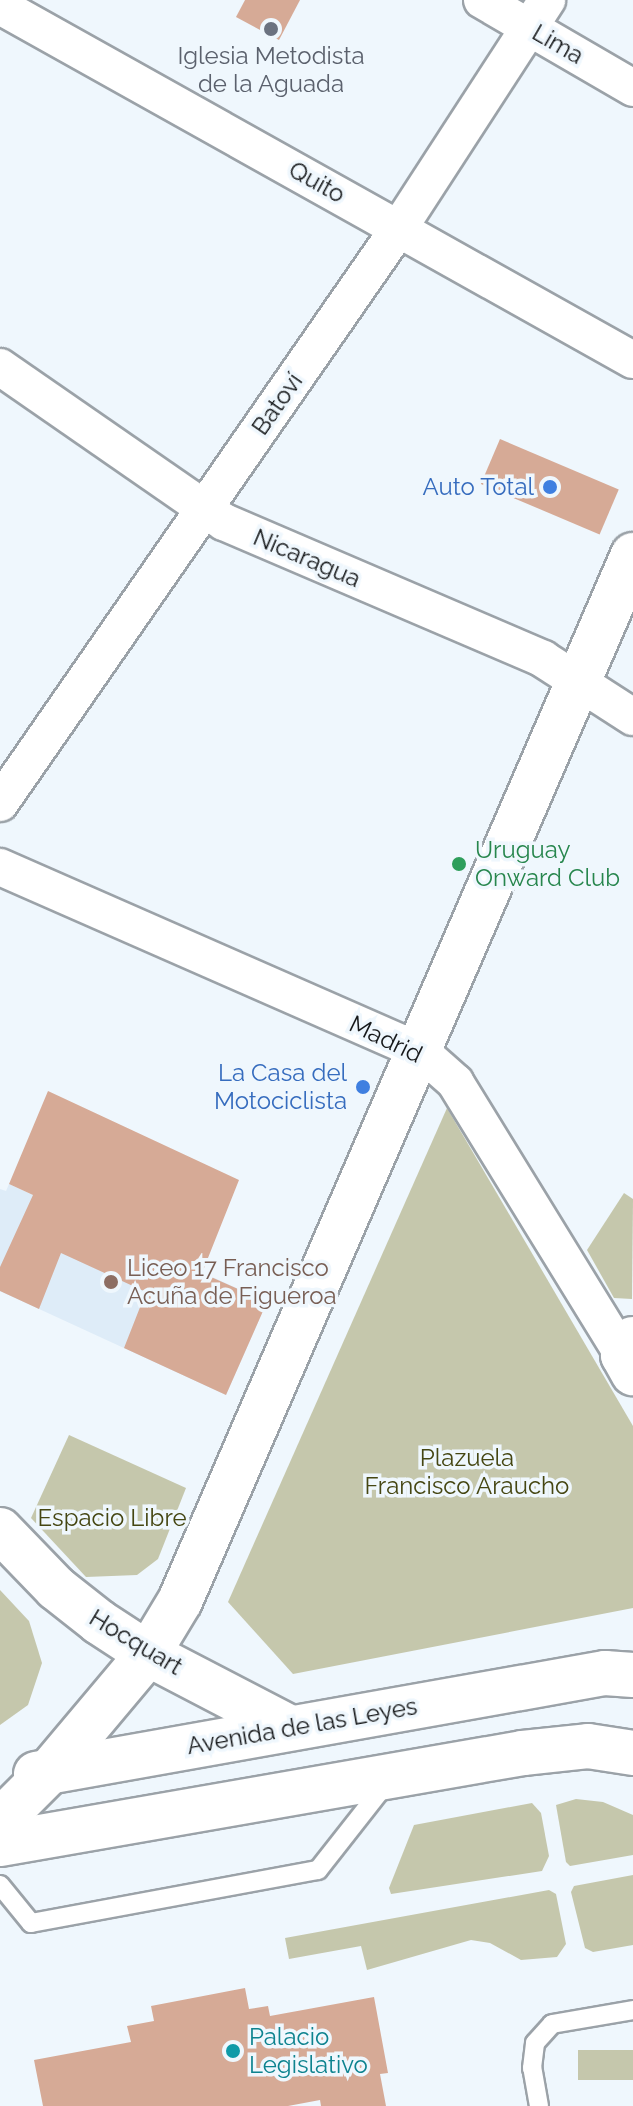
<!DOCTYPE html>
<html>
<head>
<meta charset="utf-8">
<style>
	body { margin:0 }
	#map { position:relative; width:633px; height:2106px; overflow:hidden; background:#eff7fd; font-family:Raleway,sans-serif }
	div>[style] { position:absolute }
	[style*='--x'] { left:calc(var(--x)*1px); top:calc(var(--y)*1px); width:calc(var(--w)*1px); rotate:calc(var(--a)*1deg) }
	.built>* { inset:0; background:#deecf8 }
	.green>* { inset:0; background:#c5c7ac; transform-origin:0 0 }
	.building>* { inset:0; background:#d6aa96; transform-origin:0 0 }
	.roads { filter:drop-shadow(2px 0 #9ba2a8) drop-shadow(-2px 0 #9ba2a8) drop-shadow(0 2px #9ba2a8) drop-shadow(0 -2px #9ba2a8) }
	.service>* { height:18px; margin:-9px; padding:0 9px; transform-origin:9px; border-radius:9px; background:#fff }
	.minor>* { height:36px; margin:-18px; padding:0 18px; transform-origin:18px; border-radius:18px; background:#fff }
	.tertiary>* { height:44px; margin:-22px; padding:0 22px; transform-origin:22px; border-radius:22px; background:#fff }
	.secondary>* { height:44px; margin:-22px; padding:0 22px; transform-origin:22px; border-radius:22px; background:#fff }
	.dots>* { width:22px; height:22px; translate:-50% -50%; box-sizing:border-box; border:4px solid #eff7fd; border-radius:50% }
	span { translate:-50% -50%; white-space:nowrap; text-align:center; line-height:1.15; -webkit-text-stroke:7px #eff7fd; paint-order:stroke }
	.street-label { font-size:24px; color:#16181a }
	.worship-label { font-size:24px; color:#5b616d }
	.shop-label { font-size:24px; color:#366cbe }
	.right { translate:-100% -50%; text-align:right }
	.leisure-label { font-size:24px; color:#27864d }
	.left { translate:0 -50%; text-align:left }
	.education-label { font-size:24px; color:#785e54 }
	.park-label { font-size:24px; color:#454612 }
	.culture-label { font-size:24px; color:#0d838f }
</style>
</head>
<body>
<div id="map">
	<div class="built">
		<div style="clip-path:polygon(9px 1184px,267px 1302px,226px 1395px,0 1291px,0 1189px,6px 1191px)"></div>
	</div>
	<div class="green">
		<div style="clip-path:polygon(447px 1108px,633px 1426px,633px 1608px,293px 1674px,228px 1602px)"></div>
		<div style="clip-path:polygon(624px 1193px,633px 1199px,632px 1299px,614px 1298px,587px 1250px)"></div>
		<div style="clip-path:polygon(69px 1435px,186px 1488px,158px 1559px,137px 1575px,86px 1577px,31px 1518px)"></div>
		<div style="clip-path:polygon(0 1590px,29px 1621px,42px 1663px,28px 1705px,0 1725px)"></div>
		<div style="clip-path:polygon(576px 1799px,603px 1802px,633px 1815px,633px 1855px,570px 1866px,566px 1862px,556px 1805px)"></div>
		<div style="clip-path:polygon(532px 1803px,541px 1813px,549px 1856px,542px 1871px,391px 1894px,389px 1888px,414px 1825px)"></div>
		<div style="clip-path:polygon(633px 1875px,633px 1945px,593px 1952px,585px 1948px,571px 1892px,574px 1886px)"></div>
		<div style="clip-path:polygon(549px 1890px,556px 1894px,566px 1944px,557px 1957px,521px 1960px,490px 1943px,471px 1940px,367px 1970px,361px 1946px,289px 1959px,285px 1938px)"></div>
		<div style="left:633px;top:2050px;width:30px;height:55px;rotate:90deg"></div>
	</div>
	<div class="building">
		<div style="clip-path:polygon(245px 0,300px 0,279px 40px,236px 17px)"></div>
		<div style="left:500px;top:439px;width:129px;height:49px;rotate:23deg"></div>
		<div style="clip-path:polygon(48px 1091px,239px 1180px,202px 1273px,267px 1302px,226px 1395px,124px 1348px,146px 1292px,61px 1253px,39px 1309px,0 1291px,0 1267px,33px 1195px,9px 1184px)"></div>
		<div style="clip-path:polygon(245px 1988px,249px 2009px,268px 2006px,270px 2016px,374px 1997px,388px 2073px,380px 2074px,386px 2106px,321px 2106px,320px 2100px,288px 2106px,43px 2106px,34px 2060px,131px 2042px,127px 2026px,154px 2021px,151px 2006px)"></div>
	</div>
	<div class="roads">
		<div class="service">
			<div style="--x:0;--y:1885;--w:49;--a:50.8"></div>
			<div style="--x:31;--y:1923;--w:292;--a:-10.5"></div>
			<div style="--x:318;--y:1870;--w:108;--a:-51.8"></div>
			<div style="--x:539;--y:2106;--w:39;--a:-100"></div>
			<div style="--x:532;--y:2068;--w:25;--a:-83"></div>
			<div style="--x:535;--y:2043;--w:25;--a:-48"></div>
			<div style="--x:552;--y:2024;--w:82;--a:-9.8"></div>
		</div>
		<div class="minor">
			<div style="--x:482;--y:0;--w:175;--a:30.2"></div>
			<div style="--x:0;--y:6;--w:725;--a:29.22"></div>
			<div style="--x:0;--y:367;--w:272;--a:34.7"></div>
			<div style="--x:224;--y:522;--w:347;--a:23.2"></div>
			<div style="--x:543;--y:659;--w:107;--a:32.8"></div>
			<div style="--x:0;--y:803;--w:700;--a:-55.24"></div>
			<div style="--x:399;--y:228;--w:272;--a:-57"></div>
			<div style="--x:0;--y:867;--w:459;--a:23.7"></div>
			<div style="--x:420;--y:1051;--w:47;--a:41.5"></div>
			<div style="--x:455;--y:1082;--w:321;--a:58.4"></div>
		</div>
		<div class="tertiary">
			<div style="--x:633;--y:1339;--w:19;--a:122"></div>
			<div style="--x:623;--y:1355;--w:21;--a:61"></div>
			<div style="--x:0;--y:1530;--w:81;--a:46"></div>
			<div style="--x:56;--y:1588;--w:55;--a:38.3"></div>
			<div style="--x:99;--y:1622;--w:59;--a:33.1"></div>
			<div style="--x:148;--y:1654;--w:160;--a:27.5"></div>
		</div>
		<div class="secondary">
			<div style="--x:36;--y:1774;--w:578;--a:-10.07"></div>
			<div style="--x:605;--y:1673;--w:28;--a:4"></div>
			<div style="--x:0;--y:1821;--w:69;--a:-45"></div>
			<div style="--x:49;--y:1772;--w:154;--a:-50"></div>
			<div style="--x:148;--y:1654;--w:62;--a:-58.9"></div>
			<div style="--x:180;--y:1601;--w:1140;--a:-66.58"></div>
			<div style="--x:0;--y:1844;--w:531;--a:-9.87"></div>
			<div style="--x:523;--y:1753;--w:65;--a:-6.1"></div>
			<div style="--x:588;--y:1746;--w:46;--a:8.8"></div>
		</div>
	</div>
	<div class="dots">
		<div style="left:271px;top:29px;background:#6b7280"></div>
		<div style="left:550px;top:487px;background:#3f7fe0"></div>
		<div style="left:459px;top:864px;background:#2e9e5b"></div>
		<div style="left:363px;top:1087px;background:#3f7fe0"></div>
		<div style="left:111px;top:1282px;background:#8d6e63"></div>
		<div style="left:233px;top:2051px;background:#0f9aa8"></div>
	</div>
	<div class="street-label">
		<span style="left:558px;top:44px;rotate:30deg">Lima</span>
		<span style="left:317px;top:182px;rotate:29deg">Quito</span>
		<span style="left:277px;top:404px;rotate:-55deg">Batoví</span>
		<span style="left:307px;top:558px;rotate:23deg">Nicaragua</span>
		<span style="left:386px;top:1039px;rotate:26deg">Madrid</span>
		<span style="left:136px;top:1642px;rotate:31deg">Hocquart</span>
		<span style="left:302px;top:1726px;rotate:-10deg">Avenida de las Leyes</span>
	</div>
	<div class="worship-label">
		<span style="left:271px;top:70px">Iglesia Metodista<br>de la Aguada</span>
	</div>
	<div class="shop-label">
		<span class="right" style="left:534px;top:487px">Auto Total</span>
		<span class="right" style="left:347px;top:1087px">La Casa del<br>Motociclista</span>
	</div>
	<div class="leisure-label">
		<span class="left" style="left:475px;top:864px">Uruguay<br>Onward Club</span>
	</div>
	<div class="education-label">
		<span class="left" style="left:127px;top:1282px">Liceo 17 Francisco<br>Acuña de Figueroa</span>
	</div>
	<div class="park-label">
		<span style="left:467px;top:1472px">Plazuela<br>Francisco Araucho</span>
		<span style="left:112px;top:1518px">Espacio Libre</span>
	</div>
	<div class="culture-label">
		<span class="left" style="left:249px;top:2051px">Palacio<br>Legislativo</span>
	</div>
</div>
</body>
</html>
